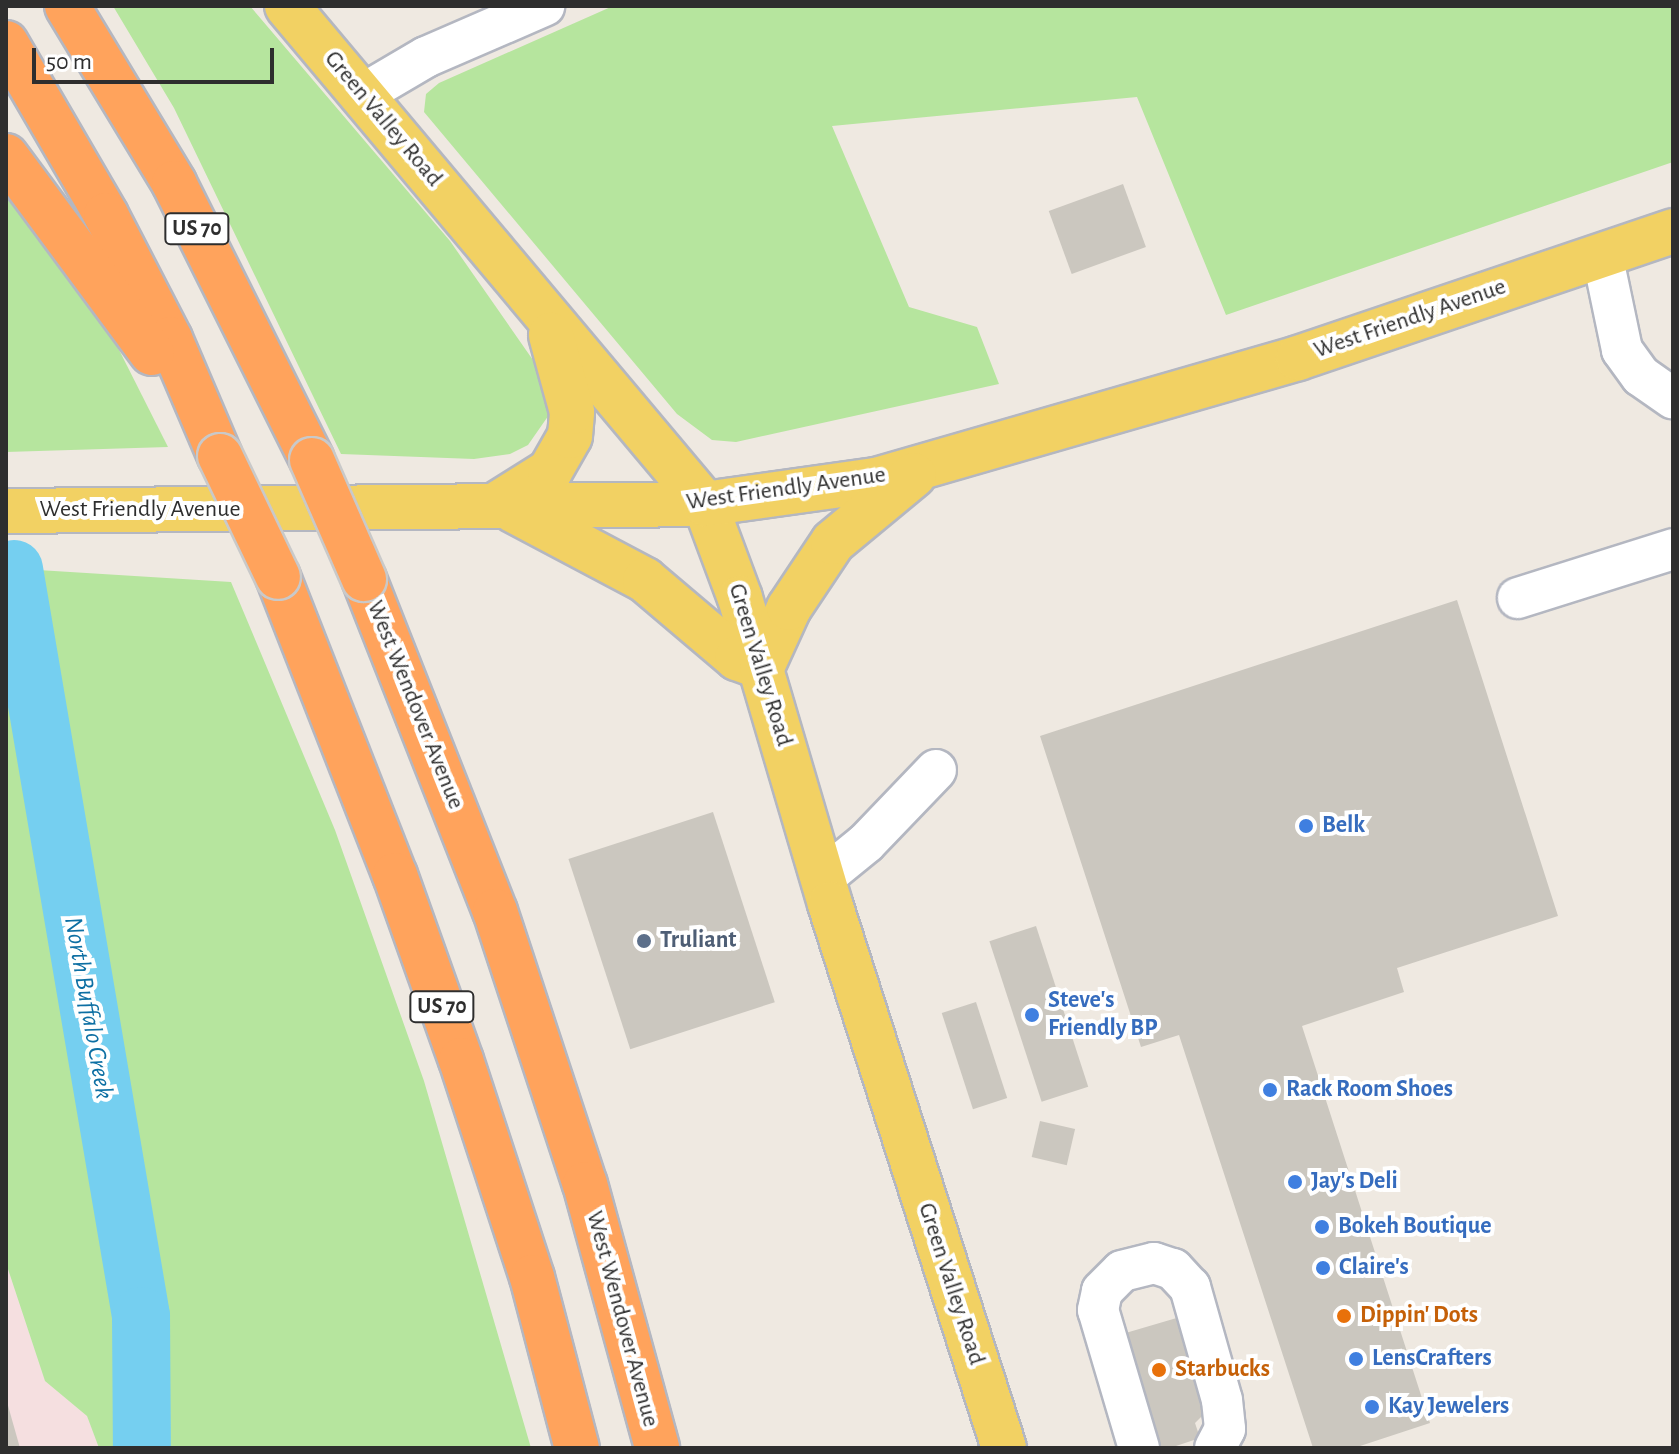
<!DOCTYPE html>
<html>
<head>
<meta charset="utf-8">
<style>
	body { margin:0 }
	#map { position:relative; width:1679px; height:1454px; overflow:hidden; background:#efe9e1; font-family:"Alegreya Sans",sans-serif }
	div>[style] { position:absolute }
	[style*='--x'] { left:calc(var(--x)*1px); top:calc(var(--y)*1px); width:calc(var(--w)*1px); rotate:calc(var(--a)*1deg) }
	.medical>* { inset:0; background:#f5dfe0 }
	.green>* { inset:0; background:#b6e59e }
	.river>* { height:58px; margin:-29px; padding:0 29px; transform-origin:29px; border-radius:29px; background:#75cff0 }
	.building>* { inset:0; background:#cbc7bf; transform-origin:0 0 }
	.roads { filter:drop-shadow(2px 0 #b4b7c1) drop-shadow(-2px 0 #b4b7c1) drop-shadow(0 2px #b4b7c1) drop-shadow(0 -2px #b4b7c1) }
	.minor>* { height:40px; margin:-20px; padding:0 20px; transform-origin:20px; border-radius:20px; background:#fff }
	.major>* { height:44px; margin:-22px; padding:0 22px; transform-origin:22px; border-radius:22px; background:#f2d163 }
	.highway>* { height:44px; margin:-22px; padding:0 22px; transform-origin:22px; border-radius:22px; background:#ffa35c }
	.bridges { filter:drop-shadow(2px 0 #c9c9c9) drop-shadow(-2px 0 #c9c9c9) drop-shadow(0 2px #c9c9c9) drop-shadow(0 -2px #c9c9c9) }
	.highway-bridge>* { height:44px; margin:-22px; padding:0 22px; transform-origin:22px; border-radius:22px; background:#ffa35c }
	.dots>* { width:22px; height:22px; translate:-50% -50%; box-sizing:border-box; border:4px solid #fff; border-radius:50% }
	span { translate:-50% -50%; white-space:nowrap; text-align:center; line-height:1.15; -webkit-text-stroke:8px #fff; paint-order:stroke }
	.shield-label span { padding:2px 6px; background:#fff; border:2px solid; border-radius:6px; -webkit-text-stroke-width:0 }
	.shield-label { font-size:22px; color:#2e2e2e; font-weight:700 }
	.street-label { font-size:24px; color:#2e2e2e }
	.shop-label { font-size:24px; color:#366cbe; font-weight:700 }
	.left { translate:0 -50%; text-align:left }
	.service-label { font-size:24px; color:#4e5e75; font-weight:700 }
	.food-label { font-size:24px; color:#c56008; font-weight:700 }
	.water-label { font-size:26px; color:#0d6fa3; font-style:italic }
	.frame { position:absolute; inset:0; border:8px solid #2e2e2e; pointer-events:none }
	.scale { position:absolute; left:32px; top:48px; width:242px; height:36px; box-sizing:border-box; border:4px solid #2e2e2e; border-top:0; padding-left:10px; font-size:24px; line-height:28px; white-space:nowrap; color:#2e2e2e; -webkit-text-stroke:6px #fff; paint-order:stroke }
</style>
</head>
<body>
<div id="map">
	<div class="medical">
		<div style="clip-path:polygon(6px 1263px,45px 1381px,87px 1416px,99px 1448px,6px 1448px)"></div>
	</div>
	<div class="green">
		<div style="clip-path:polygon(113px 6px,250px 6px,450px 241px,549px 383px,551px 412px,528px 445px,510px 454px,474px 459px,341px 454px,174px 108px)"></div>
		<div style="clip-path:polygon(613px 6px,1673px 6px,1673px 162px,1226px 315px,1137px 97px,832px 126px,909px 307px,977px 327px,999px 384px,736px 442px,712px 440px,677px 414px,424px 112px,426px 94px,439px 83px)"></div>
		<div style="clip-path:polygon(6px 188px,108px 328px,168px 447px,6px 452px)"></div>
		<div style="clip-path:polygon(6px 568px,231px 582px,335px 830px,424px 1081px,531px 1448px,99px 1448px,87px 1416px,45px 1381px,6px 1263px)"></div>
	</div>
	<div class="river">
		<div style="--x:14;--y:569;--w:758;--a:80.35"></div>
		<div style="--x:141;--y:1316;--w:132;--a:89.6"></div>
	</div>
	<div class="building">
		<div style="left:1123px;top:184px;width:67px;height:79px;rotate:70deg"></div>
		<div style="clip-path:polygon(1457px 600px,1558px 916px,1397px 968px,1404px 992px,1302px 1026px,1430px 1423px,1354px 1448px,1313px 1448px,1179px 1035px,1141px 1047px,1040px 736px)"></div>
		<div style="left:713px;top:812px;width:200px;height:152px;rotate:72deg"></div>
		<div style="left:1036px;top:926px;width:169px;height:49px;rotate:72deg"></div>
		<div style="left:976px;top:1002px;width:101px;height:36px;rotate:72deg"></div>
		<div style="left:1040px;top:1121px;width:36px;height:37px;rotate:13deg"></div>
		<div style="clip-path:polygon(1180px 1317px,1206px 1412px,1195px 1423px,1200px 1438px,1170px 1448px,1147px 1448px,1112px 1337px)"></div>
		<div style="clip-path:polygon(7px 1402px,20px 1448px,6px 1448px)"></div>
	</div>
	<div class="roads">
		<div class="minor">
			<div style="--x:363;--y:94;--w:73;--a:-30.4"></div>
			<div style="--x:426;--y:57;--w:129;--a:-23.4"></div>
			<div style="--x:1602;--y:254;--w:98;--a:78.2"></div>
			<div style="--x:1622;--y:350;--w:32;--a:54"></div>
			<div style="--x:1641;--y:376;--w:39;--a:35"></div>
			<div style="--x:1518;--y:598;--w:163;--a:-17.5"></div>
			<div style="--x:823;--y:878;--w:55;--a:-39.1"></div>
			<div style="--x:866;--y:843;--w:101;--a:-46.2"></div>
			<div style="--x:1139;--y:1448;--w:144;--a:-106.5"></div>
			<div style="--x:1098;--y:1310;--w:19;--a:-78"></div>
			<div style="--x:1102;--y:1291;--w:28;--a:-45"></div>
			<div style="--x:1122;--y:1271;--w:33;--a:-14"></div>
			<div style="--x:1154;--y:1263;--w:20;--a:18"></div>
			<div style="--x:1173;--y:1269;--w:25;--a:47"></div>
			<div style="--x:1190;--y:1287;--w:117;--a:74.2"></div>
			<div style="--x:1222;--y:1400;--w:29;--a:84"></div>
			<div style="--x:1225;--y:1429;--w:21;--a:118"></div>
		</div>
		<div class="major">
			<div style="--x:287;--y:6;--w:650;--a:49.99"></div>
			<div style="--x:705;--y:504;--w:100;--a:69.6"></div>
			<div style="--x:740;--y:598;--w:319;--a:73.6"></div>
			<div style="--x:830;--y:904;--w:571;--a:72.26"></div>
			<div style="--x:494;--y:506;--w:66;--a:-32"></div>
			<div style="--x:550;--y:471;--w:40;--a:-60.3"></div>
			<div style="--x:570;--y:436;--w:24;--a:-85"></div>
			<div style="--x:572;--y:412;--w:80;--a:-105.3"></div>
			<div style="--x:513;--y:510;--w:149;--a:27.9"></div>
			<div style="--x:645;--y:580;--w:121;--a:40.3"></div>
			<div style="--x:737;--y:658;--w:27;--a:20"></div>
			<div style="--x:6;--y:511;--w:699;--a:-0.57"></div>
			<div style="--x:705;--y:504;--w:173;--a:-8"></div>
			<div style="--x:876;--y:480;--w:439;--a:-16.1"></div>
			<div style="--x:1298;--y:358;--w:396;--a:-18.7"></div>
			<div style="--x:762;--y:667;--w:65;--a:-65.4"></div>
			<div style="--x:789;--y:608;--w:79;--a:-56.3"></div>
			<div style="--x:833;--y:542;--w:105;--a:-39.6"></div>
		</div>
		<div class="highway">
			<div style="--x:67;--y:6;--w:207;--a:58.8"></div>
			<div style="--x:174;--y:183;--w:309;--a:63.5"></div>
			<div style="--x:6;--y:43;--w:199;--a:59.8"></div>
			<div style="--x:106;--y:215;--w:140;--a:62.7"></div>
			<div style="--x:170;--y:339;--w:127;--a:66.9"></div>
			<div style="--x:6;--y:156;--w:245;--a:53.5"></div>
			<div style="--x:278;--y:577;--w:320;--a:68.6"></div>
			<div style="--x:395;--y:875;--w:196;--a:70.4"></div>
			<div style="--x:461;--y:1060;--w:228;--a:71.9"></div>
			<div style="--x:532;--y:1277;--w:177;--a:75.3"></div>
			<div style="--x:364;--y:579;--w:357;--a:68.5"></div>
			<div style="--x:495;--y:911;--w:287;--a:71.8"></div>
			<div style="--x:585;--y:1184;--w:274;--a:74.7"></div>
		</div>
	</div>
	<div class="bridges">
		<div class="highway-bridge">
			<div style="--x:220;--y:456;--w:134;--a:64.4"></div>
			<div style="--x:312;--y:460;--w:130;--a:66.4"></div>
		</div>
	</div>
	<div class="dots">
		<div style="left:1306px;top:826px;background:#3f7fe0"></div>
		<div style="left:644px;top:941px;background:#5c6f8a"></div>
		<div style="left:1032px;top:1015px;background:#3f7fe0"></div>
		<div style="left:1270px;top:1090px;background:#3f7fe0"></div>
		<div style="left:1295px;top:1182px;background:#3f7fe0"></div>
		<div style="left:1322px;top:1227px;background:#3f7fe0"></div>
		<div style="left:1323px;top:1268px;background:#3f7fe0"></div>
		<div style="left:1344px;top:1316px;background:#e8710a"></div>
		<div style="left:1356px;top:1359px;background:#3f7fe0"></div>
		<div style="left:1159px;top:1370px;background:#e8710a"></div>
		<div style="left:1372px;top:1407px;background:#3f7fe0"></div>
	</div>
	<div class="shield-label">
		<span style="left:197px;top:229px">US 70</span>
		<span style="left:442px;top:1007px">US 70</span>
	</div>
	<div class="street-label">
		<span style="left:383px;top:119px;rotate:50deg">Green Valley Road</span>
		<span style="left:1410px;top:319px;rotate:-19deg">West Friendly Avenue</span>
		<span style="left:786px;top:489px;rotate:-8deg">West Friendly Avenue</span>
		<span style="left:140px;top:510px">West Friendly Avenue</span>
		<span style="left:760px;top:665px;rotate:73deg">Green Valley Road</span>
		<span style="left:415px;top:705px;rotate:68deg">West Wendover Avenue</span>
		<span style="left:951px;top:1284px;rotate:72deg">Green Valley Road</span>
		<span style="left:622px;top:1319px;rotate:75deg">West Wendover Avenue</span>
	</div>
	<div class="shop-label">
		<span class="left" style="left:1322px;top:826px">Belk</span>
		<span class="left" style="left:1048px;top:1015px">Steve's<br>Friendly BP</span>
		<span class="left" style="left:1286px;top:1090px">Rack Room Shoes</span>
		<span class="left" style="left:1311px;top:1182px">Jay's Deli</span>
		<span class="left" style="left:1338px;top:1227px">Bokeh Boutique</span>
		<span class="left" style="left:1339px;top:1268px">Claire's</span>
		<span class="left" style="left:1372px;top:1359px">LensCrafters</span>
		<span class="left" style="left:1388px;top:1407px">Kay Jewelers</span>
	</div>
	<div class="service-label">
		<span class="left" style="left:660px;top:941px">Truliant</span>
	</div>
	<div class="food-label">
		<span class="left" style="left:1360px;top:1316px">Dippin' Dots</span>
		<span class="left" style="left:1175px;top:1370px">Starbucks</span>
	</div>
	<div class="water-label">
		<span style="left:88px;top:1008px;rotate:80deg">North Buffalo Creek</span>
	</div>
	<div class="frame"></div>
	<div class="scale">50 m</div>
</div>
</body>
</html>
